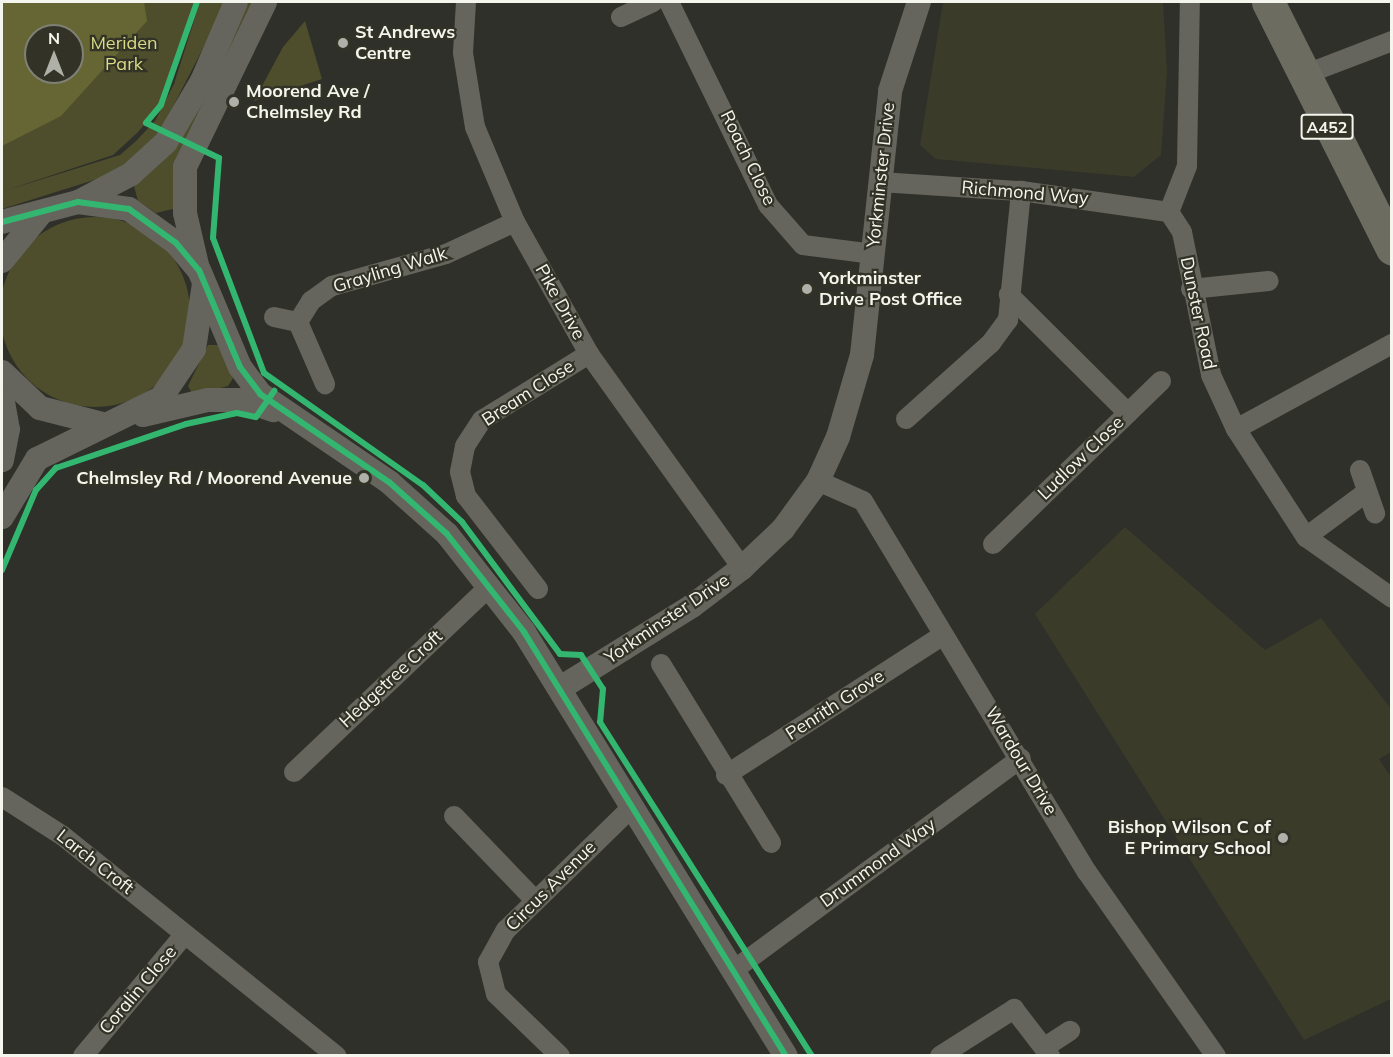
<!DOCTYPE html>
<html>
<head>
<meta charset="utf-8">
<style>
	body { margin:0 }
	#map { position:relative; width:1393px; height:1057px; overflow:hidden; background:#2f3029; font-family:Mulish,sans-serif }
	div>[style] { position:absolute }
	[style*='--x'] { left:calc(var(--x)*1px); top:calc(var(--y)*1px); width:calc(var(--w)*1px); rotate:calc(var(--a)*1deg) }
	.built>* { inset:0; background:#3b3b2a }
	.green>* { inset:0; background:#4e4e2d }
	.round { border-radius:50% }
	.forest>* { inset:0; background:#656633 }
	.minor>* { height:20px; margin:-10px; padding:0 10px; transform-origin:10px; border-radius:10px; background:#65655d }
	.tertiary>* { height:24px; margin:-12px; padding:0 12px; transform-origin:12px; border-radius:12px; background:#65655d }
	.trunk>* { height:33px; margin:-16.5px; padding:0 16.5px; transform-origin:16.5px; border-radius:16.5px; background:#6c6c61 }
	.cycleway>* { height:6px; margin:-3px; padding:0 3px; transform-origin:3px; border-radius:3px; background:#33b770 }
	.dots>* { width:16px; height:16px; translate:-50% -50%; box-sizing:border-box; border:3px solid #323326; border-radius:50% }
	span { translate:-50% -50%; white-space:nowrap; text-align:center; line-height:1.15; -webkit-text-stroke:4.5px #323326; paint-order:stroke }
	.shield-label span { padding:2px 4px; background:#323326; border:2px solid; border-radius:4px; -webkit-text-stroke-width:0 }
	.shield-label { font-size:16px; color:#f4f5ed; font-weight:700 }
	.poi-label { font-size:18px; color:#f4f5ed; font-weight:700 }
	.left { translate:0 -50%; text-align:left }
	.right { translate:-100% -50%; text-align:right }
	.park-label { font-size:18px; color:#dadb84 }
	.street-label { font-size:18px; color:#f4f5ed }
	.frame { position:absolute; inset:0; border:3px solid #f4f5ed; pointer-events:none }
	.north { position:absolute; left:24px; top:24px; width:60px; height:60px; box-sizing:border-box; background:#323326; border:2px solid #808176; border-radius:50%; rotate:0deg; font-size:16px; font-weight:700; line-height:24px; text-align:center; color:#f4f5ed }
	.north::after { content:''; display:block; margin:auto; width:21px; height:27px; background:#afb0a8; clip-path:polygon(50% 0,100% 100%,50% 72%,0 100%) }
</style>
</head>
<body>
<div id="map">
	<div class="built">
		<div style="clip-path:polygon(943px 2px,1163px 2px,1167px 72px,1161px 155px,1134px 177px,936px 159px,920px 145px)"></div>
		<div style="clip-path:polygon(1125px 527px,1265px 650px,1321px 618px,1391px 709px,1391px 752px,1379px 759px,1391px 777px,1391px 999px,1304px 1040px,1035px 614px)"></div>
	</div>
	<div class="green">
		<div style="clip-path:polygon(evenodd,2px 2px,197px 2px,161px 105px,137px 133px,113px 155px,4px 191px,120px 155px,136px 141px,155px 121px,174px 84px,200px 2px,227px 2px,152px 147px,113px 174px,2px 209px,2px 2px,36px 36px,72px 36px,72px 72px,36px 72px,36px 36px)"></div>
		<div style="clip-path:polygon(249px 2px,256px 2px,175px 170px,177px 208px,156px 213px,138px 201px,134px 186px,177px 146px)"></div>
		<div style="clip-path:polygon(305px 21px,322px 79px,254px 101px,283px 47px)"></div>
		<div class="round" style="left:0;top:217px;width:190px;height:190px"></div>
		<div style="clip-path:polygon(208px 345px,223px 345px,235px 375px,228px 386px,193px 395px,188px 386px)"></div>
	</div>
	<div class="forest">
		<div style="clip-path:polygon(evenodd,2px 2px,144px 2px,147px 21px,61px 116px,2px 146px,2px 2px,36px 36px,72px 36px,72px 72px,36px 72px,36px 36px)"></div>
	</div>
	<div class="minor">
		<div style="--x:466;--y:2;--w:51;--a:93.4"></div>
		<div style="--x:463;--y:53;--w:75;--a:80.8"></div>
		<div style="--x:475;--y:127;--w:103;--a:67.2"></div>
		<div style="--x:515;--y:222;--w:151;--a:60.7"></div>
		<div style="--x:589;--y:354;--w:263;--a:54.4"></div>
		<div style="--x:669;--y:2;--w:226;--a:64"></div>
		<div style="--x:768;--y:205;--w:53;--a:48.8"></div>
		<div style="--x:803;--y:245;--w:71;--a:7.3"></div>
		<div style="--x:621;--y:17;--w:35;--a:-25"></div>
		<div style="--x:1314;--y:71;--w:84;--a:-21"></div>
		<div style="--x:880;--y:182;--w:141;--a:3.7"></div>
		<div style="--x:1021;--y:191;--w:149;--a:8.1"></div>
		<div style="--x:1169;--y:212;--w:24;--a:57"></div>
		<div style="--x:1182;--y:232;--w:146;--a:78.5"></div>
		<div style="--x:1211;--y:375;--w:60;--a:65.2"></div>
		<div style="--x:1236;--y:429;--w:129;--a:57.1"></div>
		<div style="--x:1306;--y:537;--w:105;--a:35.3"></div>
		<div style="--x:1169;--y:212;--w:49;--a:-68.6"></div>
		<div style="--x:1187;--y:166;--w:164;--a:-89"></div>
		<div style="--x:1191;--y:289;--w:78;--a:-5.9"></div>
		<div style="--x:274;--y:317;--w:25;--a:12"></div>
		<div style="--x:298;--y:322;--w:25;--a:-58"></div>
		<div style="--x:311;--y:301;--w:26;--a:-36"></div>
		<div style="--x:332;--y:286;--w:118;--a:-15.7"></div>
		<div style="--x:446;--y:254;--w:76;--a:-24.9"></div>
		<div style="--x:298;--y:322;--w:68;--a:66.5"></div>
		<div style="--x:1128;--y:413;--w:46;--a:-44.1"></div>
		<div style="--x:906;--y:419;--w:114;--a:-41.8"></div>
		<div style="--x:991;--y:343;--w:29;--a:-54"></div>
		<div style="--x:1008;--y:320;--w:130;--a:-84.2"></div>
		<div style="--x:1236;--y:429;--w:178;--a:-28.6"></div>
		<div style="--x:1360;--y:470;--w:46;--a:70.8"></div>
		<div style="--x:818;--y:481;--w:49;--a:24"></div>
		<div style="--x:863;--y:501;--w:433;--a:58.9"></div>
		<div style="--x:1087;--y:872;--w:225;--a:55"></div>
		<div style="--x:1306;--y:537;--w:72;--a:-36.6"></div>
		<div style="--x:993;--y:544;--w:188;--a:-44.1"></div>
		<div style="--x:1128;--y:413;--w:168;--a:-135.2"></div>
		<div style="--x:538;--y:589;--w:118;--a:-127.7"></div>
		<div style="--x:466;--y:496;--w:25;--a:-104"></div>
		<div style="--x:460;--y:472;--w:26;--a:-79"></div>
		<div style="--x:465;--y:446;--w:31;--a:-57"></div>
		<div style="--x:482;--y:420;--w:126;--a:-31.7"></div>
		<div style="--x:661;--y:664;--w:210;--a:58.4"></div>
		<div style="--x:294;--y:772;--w:269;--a:-43.5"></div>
		<div style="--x:726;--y:775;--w:258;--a:-32.8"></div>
		<div style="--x:2;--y:797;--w:72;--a:32.6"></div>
		<div style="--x:63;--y:836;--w:351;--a:38.8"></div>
		<div style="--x:454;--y:816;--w:115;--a:46.1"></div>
		<div style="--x:735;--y:969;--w:355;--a:-36.4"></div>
		<div style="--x:1045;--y:1047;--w:30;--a:-33"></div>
		<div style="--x:83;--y:1056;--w:158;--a:-50.1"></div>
		<div style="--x:560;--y:1056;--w:89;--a:-135.9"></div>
		<div style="--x:496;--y:994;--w:33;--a:-104"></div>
		<div style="--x:488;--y:962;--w:37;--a:-61"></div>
		<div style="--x:506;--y:930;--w:176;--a:-44.3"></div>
		<div style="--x:940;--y:1056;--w:88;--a:-32.4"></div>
		<div style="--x:1014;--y:1009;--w:59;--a:52.5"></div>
	</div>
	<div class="tertiary">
		<div style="--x:78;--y:202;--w:60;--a:-27.8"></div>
		<div style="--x:131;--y:174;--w:47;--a:-42.4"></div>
		<div style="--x:166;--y:142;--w:71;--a:-59.5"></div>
		<div style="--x:202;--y:81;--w:86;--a:-66.7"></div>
		<div style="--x:2;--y:222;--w:79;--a:-14.7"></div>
		<div style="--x:78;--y:202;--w:51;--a:7.8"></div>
		<div style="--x:129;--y:209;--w:58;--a:35.9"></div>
		<div style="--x:176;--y:243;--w:35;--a:50"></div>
		<div style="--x:199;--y:270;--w:105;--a:67.1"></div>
		<div style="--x:240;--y:367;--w:34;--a:53"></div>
		<div style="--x:260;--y:394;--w:156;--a:34.3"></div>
		<div style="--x:389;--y:482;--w:78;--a:41.9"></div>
		<div style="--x:447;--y:534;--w:125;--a:51.8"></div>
		<div style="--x:524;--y:632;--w:498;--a:58.3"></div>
		<div style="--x:2;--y:261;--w:63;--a:-50.8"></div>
		<div style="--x:197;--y:265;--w:53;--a:-103"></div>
		<div style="--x:185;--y:213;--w:46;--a:-90"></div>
		<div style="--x:185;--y:167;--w:183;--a:-64.1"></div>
		<div style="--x:2;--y:372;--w:52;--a:43.5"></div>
		<div style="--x:40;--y:408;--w:65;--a:14.3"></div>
		<div style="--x:2;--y:396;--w:34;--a:80"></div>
		<div style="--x:8;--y:429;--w:32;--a:101"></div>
		<div style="--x:143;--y:415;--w:67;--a:-13"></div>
		<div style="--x:208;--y:400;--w:36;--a:0"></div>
		<div style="--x:244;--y:400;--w:31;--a:19"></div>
		<div style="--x:2;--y:517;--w:68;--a:-58.9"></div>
		<div style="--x:37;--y:459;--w:138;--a:-26.2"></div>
		<div style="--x:161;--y:398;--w:59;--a:-56"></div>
		<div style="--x:194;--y:349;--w:66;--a:-81.3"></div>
		<div style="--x:562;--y:687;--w:153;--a:-31.9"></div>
		<div style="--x:692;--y:606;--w:63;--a:-37.2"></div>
		<div style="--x:742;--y:568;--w:57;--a:-43.6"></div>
		<div style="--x:783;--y:529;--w:59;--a:-53.9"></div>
		<div style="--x:818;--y:481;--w:48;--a:-65.6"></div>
		<div style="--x:838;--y:437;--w:85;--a:-73.7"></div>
		<div style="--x:862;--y:355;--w:265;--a:-83.9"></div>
		<div style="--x:890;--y:91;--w:94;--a:-72"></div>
	</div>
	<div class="trunk">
		<div style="--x:1268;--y:2;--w:276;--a:63.3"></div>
	</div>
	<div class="cycleway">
		<div style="--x:197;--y:2;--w:109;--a:109.3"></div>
		<div style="--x:161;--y:105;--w:23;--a:130"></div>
		<div style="--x:146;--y:123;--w:81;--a:25.6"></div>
		<div style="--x:219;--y:158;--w:80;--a:94.3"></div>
		<div style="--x:213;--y:238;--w:144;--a:69.3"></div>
		<div style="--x:264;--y:373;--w:194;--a:35.2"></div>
		<div style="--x:423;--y:485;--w:54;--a:43.5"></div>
		<div style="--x:462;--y:522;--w:164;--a:53.4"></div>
		<div style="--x:560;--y:654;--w:21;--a:3"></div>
		<div style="--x:581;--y:655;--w:40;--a:57.1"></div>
		<div style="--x:603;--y:689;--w:33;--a:95"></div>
		<div style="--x:600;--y:722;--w:396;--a:57.6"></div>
		<div style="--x:2;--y:222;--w:79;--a:-14.7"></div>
		<div style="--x:78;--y:202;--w:51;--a:7.8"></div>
		<div style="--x:129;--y:209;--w:58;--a:35.9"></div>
		<div style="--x:176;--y:243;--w:35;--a:50"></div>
		<div style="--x:199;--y:270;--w:105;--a:67.1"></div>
		<div style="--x:240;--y:367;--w:34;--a:53"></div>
		<div style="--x:260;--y:394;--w:156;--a:34.3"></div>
		<div style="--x:389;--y:482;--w:78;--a:41.9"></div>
		<div style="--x:447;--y:534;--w:125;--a:51.8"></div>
		<div style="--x:524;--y:632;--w:498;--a:58.3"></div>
		<div style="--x:2;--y:570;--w:87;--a:-67"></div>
		<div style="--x:36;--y:490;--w:30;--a:-48"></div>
		<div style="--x:56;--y:468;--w:137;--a:-18.7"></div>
		<div style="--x:186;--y:424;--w:52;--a:-12.2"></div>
		<div style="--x:237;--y:413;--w:19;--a:12"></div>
		<div style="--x:256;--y:417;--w:32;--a:-55"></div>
	</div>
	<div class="dots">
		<div style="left:343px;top:43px;background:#afb0a8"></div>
		<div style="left:234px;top:102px;background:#afb0a8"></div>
		<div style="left:807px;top:289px;background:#afb0a8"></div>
		<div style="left:364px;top:478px;background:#afb0a8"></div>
		<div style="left:1283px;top:838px;background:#afb0a8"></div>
	</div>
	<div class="shield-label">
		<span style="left:1327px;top:127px">A452</span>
	</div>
	<div class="poi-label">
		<span class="left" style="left:355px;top:43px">St Andrews<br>Centre</span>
		<span class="left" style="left:246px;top:102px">Moorend Ave /<br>Chelmsley Rd</span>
		<span class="left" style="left:819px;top:289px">Yorkminster<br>Drive Post Office</span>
		<span class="right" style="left:352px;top:478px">Chelmsley Rd / Moorend Avenue</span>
		<span class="right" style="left:1271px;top:838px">Bishop Wilson C of<br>E Primary School</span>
	</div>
	<div class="park-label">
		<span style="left:124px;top:54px">Meriden<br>Park</span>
	</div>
	<div class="street-label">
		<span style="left:748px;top:158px;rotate:64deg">Roach Close</span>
		<span style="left:881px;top:175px;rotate:-84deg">Yorkminster Drive</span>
		<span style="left:1025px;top:193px;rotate:5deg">Richmond Way</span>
		<span style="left:390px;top:270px;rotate:-17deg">Grayling Walk</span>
		<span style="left:560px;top:302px;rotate:61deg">Pike Drive</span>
		<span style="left:1198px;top:313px;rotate:78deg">Dunster Road</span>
		<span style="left:528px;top:393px;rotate:-33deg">Bream Close</span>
		<span style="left:1081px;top:458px;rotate:-44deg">Ludlow Close</span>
		<span style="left:667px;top:619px;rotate:-34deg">Yorkminster Drive</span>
		<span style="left:391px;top:679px;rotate:-43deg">Hedgetree Croft</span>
		<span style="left:835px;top:705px;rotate:-33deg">Penrith Grove</span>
		<span style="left:1021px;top:761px;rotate:59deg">Wardour Drive</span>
		<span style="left:95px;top:862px;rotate:38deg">Larch Croft</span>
		<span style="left:878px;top:863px;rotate:-36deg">Drummond Way</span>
		<span style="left:551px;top:886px;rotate:-45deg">Circus Avenue</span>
		<span style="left:138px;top:990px;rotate:-50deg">Coralin Close</span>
	</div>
	<div class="frame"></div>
	<div class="north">N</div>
</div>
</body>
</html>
